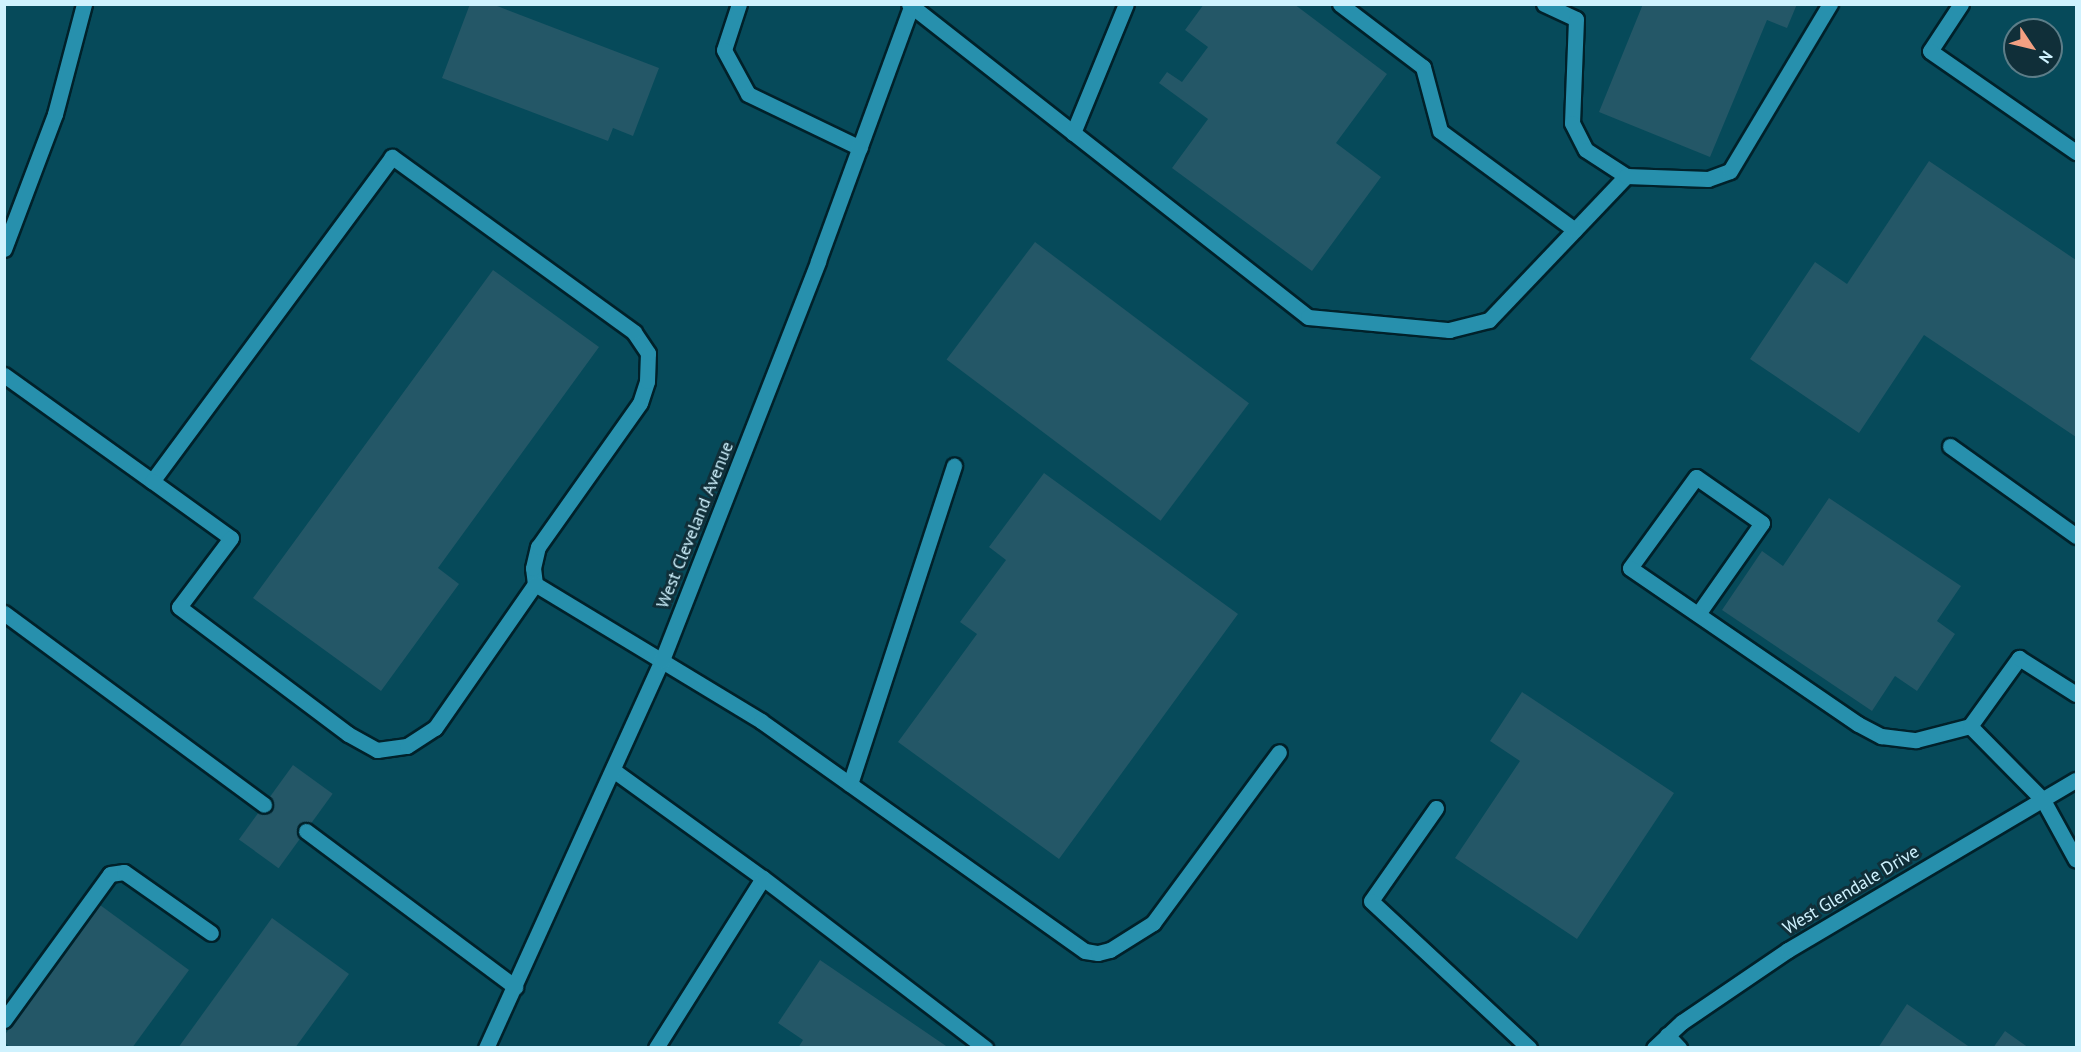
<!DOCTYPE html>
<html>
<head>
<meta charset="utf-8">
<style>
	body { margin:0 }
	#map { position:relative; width:2081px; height:1052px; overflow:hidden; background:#003c4a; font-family:"PT Sans",sans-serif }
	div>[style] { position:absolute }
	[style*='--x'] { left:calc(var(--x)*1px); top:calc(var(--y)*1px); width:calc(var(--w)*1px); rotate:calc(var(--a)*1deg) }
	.built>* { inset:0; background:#064a5a }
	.building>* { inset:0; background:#245767; transform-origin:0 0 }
	.roads { filter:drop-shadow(2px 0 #01212a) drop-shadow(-2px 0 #01212a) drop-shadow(0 2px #01212a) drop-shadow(0 -2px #01212a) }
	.lane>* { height:15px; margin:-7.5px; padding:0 7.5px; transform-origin:7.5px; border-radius:7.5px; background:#2790ad }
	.street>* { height:15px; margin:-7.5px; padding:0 7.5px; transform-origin:7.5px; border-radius:7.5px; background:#2790ad }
	.secondary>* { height:15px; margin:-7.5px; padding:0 7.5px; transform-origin:7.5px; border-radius:7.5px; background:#2790ad }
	span { translate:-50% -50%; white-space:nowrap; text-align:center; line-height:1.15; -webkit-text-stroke:6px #102f39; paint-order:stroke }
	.street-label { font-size:18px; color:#cff2fe }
	.frame { position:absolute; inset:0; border:6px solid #cff2fe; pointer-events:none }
	.north { position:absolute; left:2003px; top:18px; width:60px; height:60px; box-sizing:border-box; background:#102f39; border:2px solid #5c7d88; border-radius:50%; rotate:125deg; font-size:16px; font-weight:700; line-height:24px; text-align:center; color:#cff2fe }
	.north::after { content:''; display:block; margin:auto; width:21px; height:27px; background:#f3a082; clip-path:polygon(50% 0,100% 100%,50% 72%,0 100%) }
</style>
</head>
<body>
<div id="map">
	<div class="built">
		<div style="clip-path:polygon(evenodd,5px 5px,2076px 5px,2076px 1047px,5px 1047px,5px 5px,2015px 30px,2051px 30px,2051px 66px,2015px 66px,2015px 30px)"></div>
	</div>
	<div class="building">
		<div style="clip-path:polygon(470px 4px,492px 4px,659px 68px,633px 136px,613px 128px,608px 141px,442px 78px)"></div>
		<div style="clip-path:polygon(1204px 4px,1294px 4px,1387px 74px,1336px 143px,1381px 177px,1312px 271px,1172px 168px,1208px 119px,1159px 83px,1167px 72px,1182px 82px,1208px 47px,1185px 30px)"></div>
		<div style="clip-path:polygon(1643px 4px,1797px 4px,1787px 28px,1767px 20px,1710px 157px,1599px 112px)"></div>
		<div style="clip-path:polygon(1929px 161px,2076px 260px,2076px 437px,1924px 335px,1859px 433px,1750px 359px,1815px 262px,1847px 284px)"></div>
		<div style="left:1035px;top:242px;width:268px;height:147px;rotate:37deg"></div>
		<div style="clip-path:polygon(493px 270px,599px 347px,438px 568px,459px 584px,381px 691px,253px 598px)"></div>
		<div style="clip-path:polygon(1044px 473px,1238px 614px,1059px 859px,898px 742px,977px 634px,960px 622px,1006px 560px,989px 547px)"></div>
		<div style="clip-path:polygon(1829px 498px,1961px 586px,1937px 621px,1955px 634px,1917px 691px,1895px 676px,1872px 711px,1722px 610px,1762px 551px,1783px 566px)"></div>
		<div style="clip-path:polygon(1522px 692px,1674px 793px,1577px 939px,1455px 858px,1520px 761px,1490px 741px)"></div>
		<div style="left:293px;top:765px;width:49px;height:92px;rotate:36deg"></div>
		<div style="clip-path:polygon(100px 905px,189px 970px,132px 1048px,11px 1048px,4px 1042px,4px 1036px)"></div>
		<div style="clip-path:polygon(272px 918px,349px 974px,295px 1048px,178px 1048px)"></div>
		<div style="clip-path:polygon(820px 960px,949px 1048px,798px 1048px,803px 1040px,778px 1023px)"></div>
		<div style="clip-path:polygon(1907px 1004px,1971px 1048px,1878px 1048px)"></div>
		<div style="clip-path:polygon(2005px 1031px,2029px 1048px,1993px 1048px)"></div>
	</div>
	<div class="roads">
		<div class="lane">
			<div style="--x:739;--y:4;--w:48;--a:108.1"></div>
			<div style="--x:724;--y:50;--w:50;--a:61.4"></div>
			<div style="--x:748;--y:94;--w:124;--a:25.7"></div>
			<div style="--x:909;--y:4;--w:507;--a:38.11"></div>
			<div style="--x:1308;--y:317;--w:142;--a:5.3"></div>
			<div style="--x:1449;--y:330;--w:41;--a:-14"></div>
			<div style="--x:1489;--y:320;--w:199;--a:-46.4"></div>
			<div style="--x:1340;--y:4;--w:104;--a:37.2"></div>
			<div style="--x:1423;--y:67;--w:66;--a:75.1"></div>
			<div style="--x:1440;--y:131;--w:167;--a:36.3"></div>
			<div style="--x:1544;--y:4;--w:35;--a:25"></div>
			<div style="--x:1576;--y:19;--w:104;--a:92.2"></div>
			<div style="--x:1572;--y:123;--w:30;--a:63"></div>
			<div style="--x:1586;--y:150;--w:48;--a:33"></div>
			<div style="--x:1626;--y:176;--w:82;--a:2.1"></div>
			<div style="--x:1708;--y:179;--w:23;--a:-20"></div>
			<div style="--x:1730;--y:171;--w:195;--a:-59.1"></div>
			<div style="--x:1961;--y:4;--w:56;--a:123.4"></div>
			<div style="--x:1930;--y:51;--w:178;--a:34.7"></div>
			<div style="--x:1073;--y:133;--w:139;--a:-67.7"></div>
			<div style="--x:4;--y:375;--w:182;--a:35.6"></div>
			<div style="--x:1950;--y:446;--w:155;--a:35.5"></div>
			<div style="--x:535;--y:584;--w:16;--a:-97"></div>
			<div style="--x:533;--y:568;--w:22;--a:-77"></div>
			<div style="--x:538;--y:547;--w:176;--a:-54.7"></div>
			<div style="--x:640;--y:403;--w:23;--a:-72"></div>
			<div style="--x:647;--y:381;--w:28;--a:-88"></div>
			<div style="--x:648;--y:353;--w:25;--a:-124"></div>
			<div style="--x:634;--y:332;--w:299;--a:-144.1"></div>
			<div style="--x:392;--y:157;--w:403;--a:126.5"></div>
			<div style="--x:152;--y:481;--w:97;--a:35.8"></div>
			<div style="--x:231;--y:538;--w:86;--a:127"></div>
			<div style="--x:179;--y:607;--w:211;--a:36.9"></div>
			<div style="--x:348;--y:734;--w:33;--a:29"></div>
			<div style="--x:377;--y:750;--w:30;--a:-8"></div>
			<div style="--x:407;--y:746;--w:33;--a:-33"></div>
			<div style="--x:435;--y:728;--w:175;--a:-55.2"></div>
			<div style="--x:535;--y:584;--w:264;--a:31.2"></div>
			<div style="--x:761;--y:721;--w:397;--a:35.4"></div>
			<div style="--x:1085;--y:951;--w:13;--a:9"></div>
			<div style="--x:1098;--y:953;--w:12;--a:-14"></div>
			<div style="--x:1110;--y:950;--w:51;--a:-32.1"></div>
			<div style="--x:1153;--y:923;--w:212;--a:-53.6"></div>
			<div style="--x:4;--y:613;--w:323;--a:36.4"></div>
			<div style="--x:1698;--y:614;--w:111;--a:-54.9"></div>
			<div style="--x:1762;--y:523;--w:80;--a:-145.1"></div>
			<div style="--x:1696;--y:477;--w:112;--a:126"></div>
			<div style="--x:1630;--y:568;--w:276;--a:34.4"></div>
			<div style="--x:1858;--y:724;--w:26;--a:28"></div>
			<div style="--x:1881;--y:736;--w:35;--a:7"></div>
			<div style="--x:1916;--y:740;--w:56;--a:-14.5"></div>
			<div style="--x:613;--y:770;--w:185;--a:35.8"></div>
			<div style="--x:763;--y:878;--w:201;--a:122.2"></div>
			<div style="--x:850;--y:784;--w:335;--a:-71.9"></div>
			<div style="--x:2043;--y:800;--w:104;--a:-134.6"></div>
			<div style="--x:1970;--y:726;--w:84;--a:-54.2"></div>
			<div style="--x:2019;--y:658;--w:67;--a:32.3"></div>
			<div style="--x:1436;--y:808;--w:113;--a:125"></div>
			<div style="--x:1371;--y:901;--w:216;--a:42.9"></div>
			<div style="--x:306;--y:831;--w:261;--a:36.7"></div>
			<div style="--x:763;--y:878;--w:280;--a:37.4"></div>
			<div style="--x:4;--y:1020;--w:180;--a:-54"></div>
			<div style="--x:110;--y:874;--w:14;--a:-8"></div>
			<div style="--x:124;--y:872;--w:106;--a:35"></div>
			<div style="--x:1667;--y:1035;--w:18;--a:47"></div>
		</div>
		<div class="street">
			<div style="--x:4;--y:249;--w:144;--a:-69.3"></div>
			<div style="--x:55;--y:114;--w:114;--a:-75.2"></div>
			<div style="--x:2043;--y:800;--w:68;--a:61.2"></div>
			<div style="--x:1654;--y:1048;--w:38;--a:-43"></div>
			<div style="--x:1682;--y:1022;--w:128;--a:-34.2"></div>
			<div style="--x:1788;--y:950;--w:334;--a:-30.6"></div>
		</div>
		<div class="secondary">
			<div style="--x:486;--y:1048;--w:426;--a:-65.6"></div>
			<div style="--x:662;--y:660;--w:428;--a:-68.6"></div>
			<div style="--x:818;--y:261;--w:274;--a:-69.9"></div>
		</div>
	</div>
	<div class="street-label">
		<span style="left:695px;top:525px;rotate:-68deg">West Cleveland Avenue</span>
		<span style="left:1851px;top:890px;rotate:-31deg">West Glendale Drive</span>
	</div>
	<div class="frame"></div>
	<div class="north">N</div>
</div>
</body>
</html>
